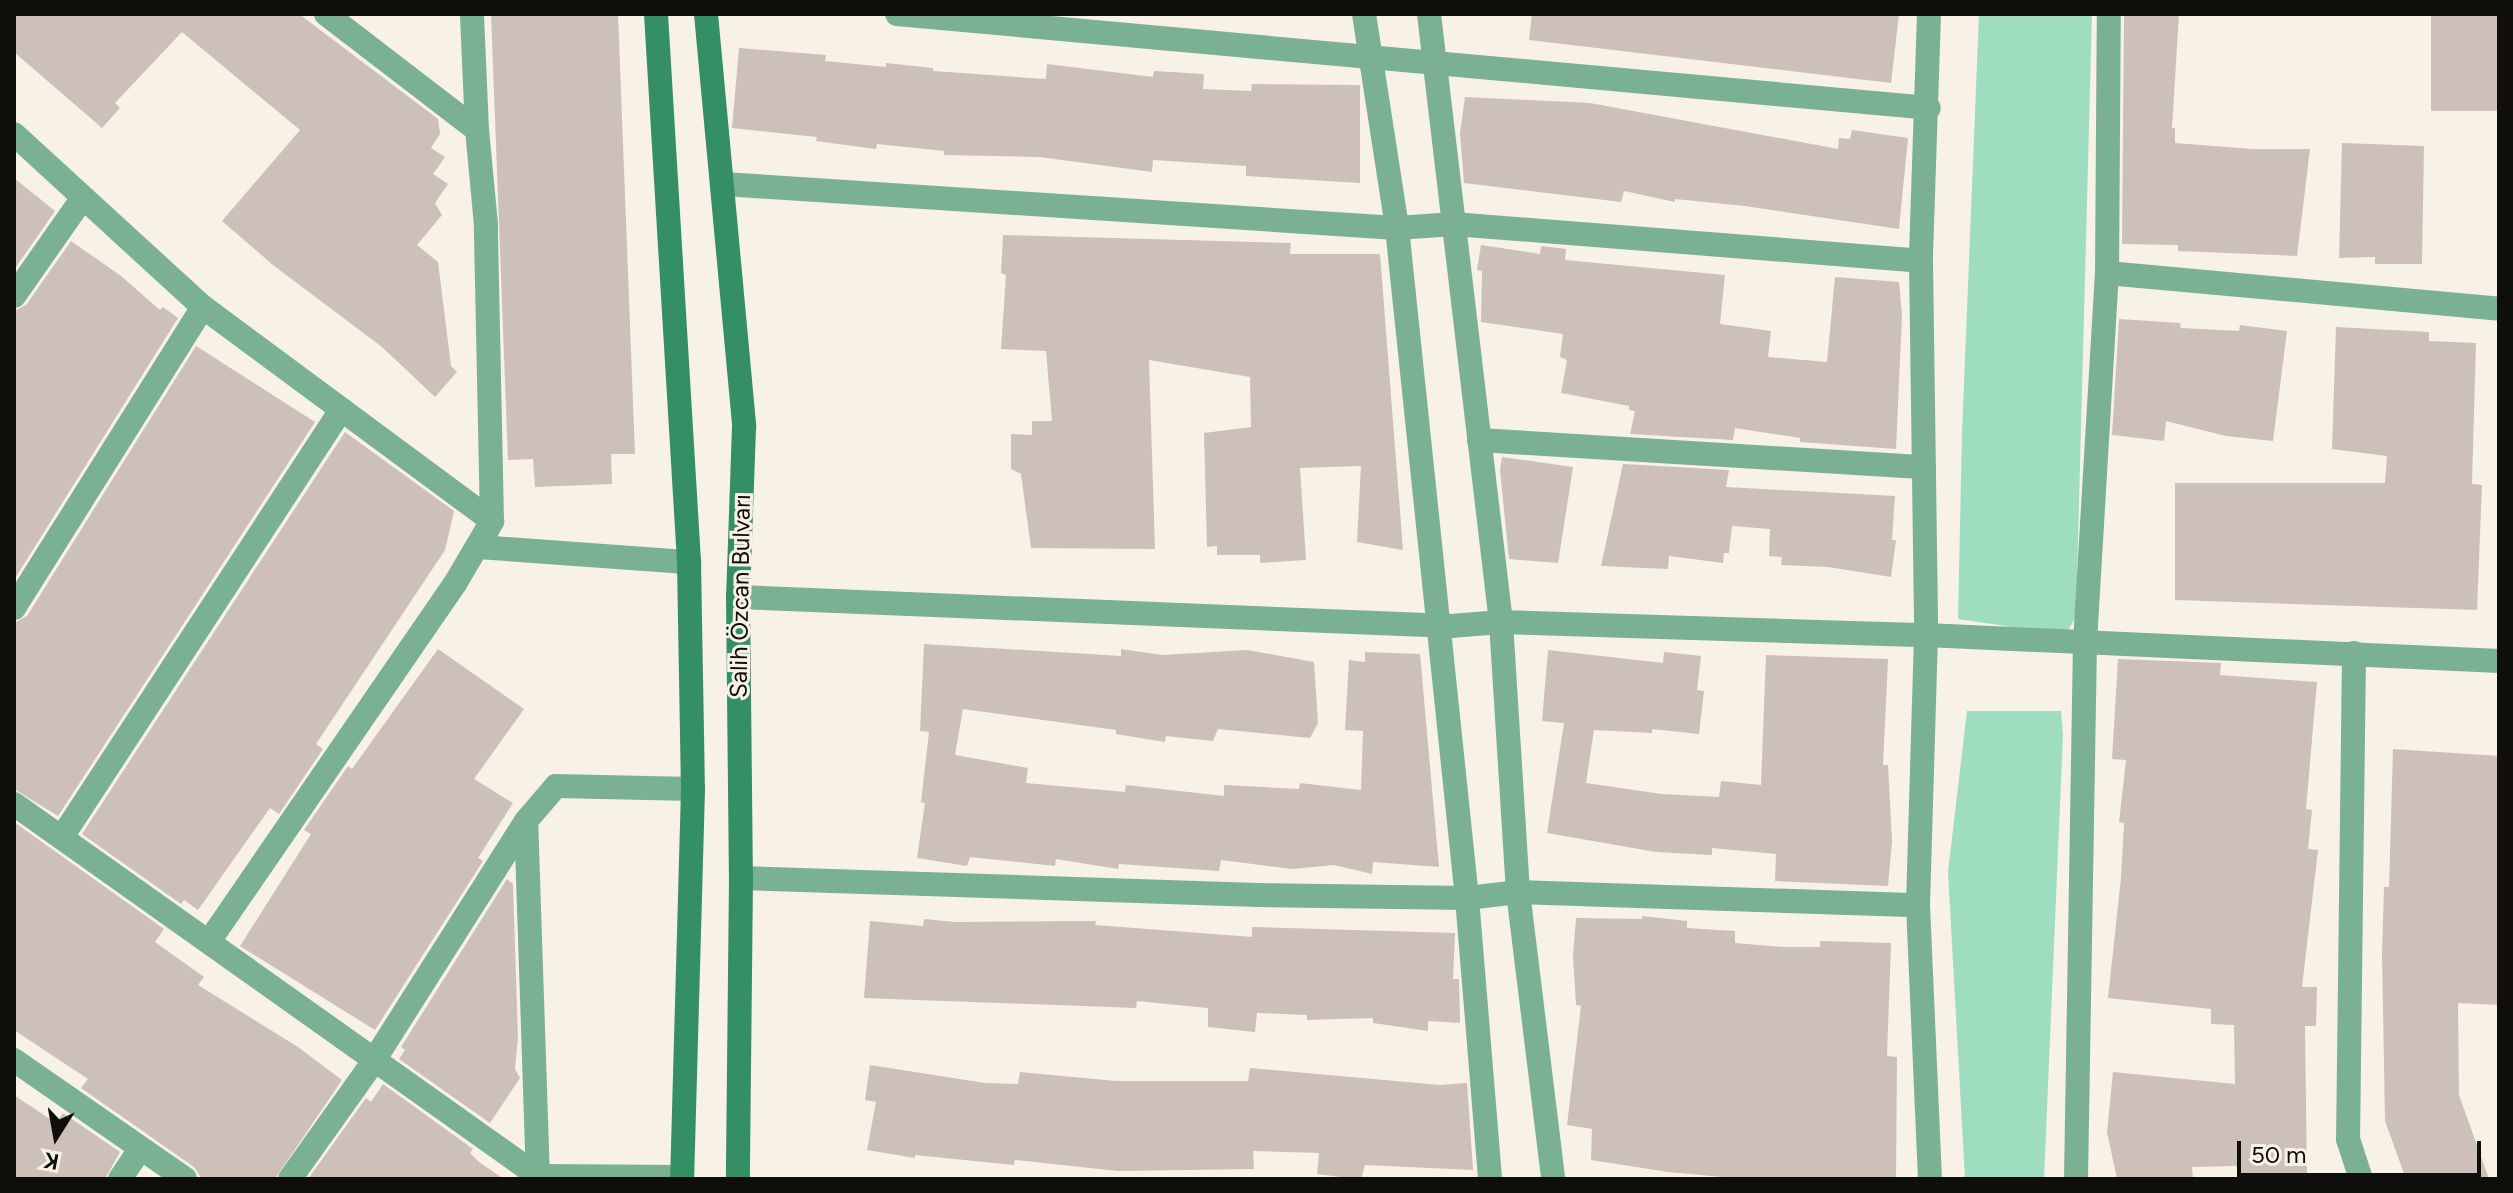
<!DOCTYPE html>
<html>
<head>
<meta charset="utf-8">
<style>
	body { margin:0 }
	#map { position:relative; width:2513px; height:1193px; overflow:hidden; background:#f8f1e5; font-family:Figtree,sans-serif }
	div>[style] { position:absolute }
	[style*='--x'] { left:calc(var(--x)*1px); top:calc(var(--y)*1px); width:calc(var(--w)*1px); rotate:calc(var(--a)*1deg) }
	.green>* { inset:0; background:#9fddc1 }
	.building>* { inset:0; background:#ccc0b9; transform-origin:0 0 }
	.street>* { height:24px; margin:-12px; padding:0 12px; transform-origin:12px; border-radius:12px; background:#7ab192 }
	.secondary>* { height:24px; margin:-12px; padding:0 12px; transform-origin:12px; border-radius:12px; background:#349064 }
	span { translate:-50% -50%; white-space:nowrap; text-align:center; line-height:1.15; -webkit-text-stroke:6px #f8f1e5; paint-order:stroke }
	.street-label { font-size:24px; color:#100e0a }
	.frame { position:absolute; inset:0; border:16px solid #100e0a; pointer-events:none }
	.north { position:absolute; left:16px; top:1097px; width:80px; height:80px; -webkit-text-stroke:6px #f8f1e5; paint-order:stroke; rotate:191deg; font-size:22px; font-weight:700; line-height:32px; text-align:center; color:#100e0a }
	.north::after { content:''; display:block; margin:auto; width:28px; height:36px; background:#100e0a; clip-path:polygon(50% 0,100% 100%,50% 72%,0 100%) }
	.scale { position:absolute; left:2237px; top:1141px; width:244px; height:36px; box-sizing:border-box; border:4px solid #100e0a; border-top:0; padding-left:10px; font-size:24px; line-height:28px; white-space:nowrap; color:#100e0a; -webkit-text-stroke:6px #f8f1e5; paint-order:stroke }
</style>
</head>
<body>
<div id="map">
	<div class="green">
		<div style="clip-path:polygon(1979px 14px,2092px 14px,2076px 615px,2069px 630px,2045px 632px,1958px 619px,1962px 433px)"></div>
		<div style="clip-path:polygon(1967px 711px,2061px 711px,2063px 735px,2044px 1179px,1965px 1179px,1948px 872px)"></div>
	</div>
	<div class="building">
		<div style="clip-path:polygon(14px 14px,299px 14px,438px 119px,440px 134px,431px 148px,445px 157px,433px 174px,448px 184px,435px 203px,442px 215px,417px 245px,438px 262px,451px 366px,457px 372px,435px 397px,382px 347px,273px 265px,222px 221px,300px 130px,182px 32px,115px 103px,120px 108px,102px 128px,14px 52px)"></div>
		<div style="clip-path:polygon(491px 14px,618px 14px,635px 454px,611px 454px,612px 484px,535px 487px,533px 459px,508px 460px)"></div>
		<div style="clip-path:polygon(1532px 14px,1899px 14px,1891px 83px,1529px 40px)"></div>
		<div style="clip-path:polygon(2124px 14px,2179px 14px,2172px 128px,2175px 128px,2175px 143px,2252px 149px,2310px 149px,2297px 256px,2178px 251px,2178px 245px,2122px 244px)"></div>
		<div style="left:2431px;top:14px;width:68px;height:97px"></div>
		<div style="clip-path:polygon(739px 48px,826px 55px,825px 61px,886px 67px,886px 63px,933px 68px,933px 71px,1046px 79px,1047px 64px,1153px 77px,1154px 71px,1204px 74px,1203px 89px,1251px 91px,1252px 84px,1360px 85px,1360px 183px,1246px 176px,1246px 166px,1153px 160px,1152px 172px,1040px 157px,944px 155px,944px 151px,877px 144px,876px 149px,816px 141px,817px 137px,732px 128px)"></div>
		<div style="clip-path:polygon(1465px 97px,1590px 103px,1838px 149px,1839px 138px,1850px 139px,1852px 130px,1908px 138px,1899px 229px,1745px 206px,1675px 199px,1675px 202px,1624px 191px,1621px 202px,1464px 183px,1460px 133px)"></div>
		<div style="clip-path:polygon(2342px 143px,2424px 146px,2422px 264px,2375px 264px,2375px 257px,2339px 258px)"></div>
		<div style="clip-path:polygon(14px 178px,55px 211px,14px 270px)"></div>
		<div style="clip-path:polygon(1003px 235px,1291px 243px,1290px 254px,1380px 254px,1403px 550px,1357px 542px,1361px 466px,1300px 468px,1306px 560px,1260px 563px,1260px 555px,1217px 555px,1217px 546px,1207px 547px,1204px 433px,1251px 427px,1250px 377px,1149px 360px,1155px 549px,1031px 548px,1021px 474px,1011px 469px,1011px 434px,1032px 435px,1032px 421px,1052px 421px,1046px 351px,1001px 349px,1006px 275px,1001px 273px)"></div>
		<div style="clip-path:polygon(71px 241px,121px 276px,160px 310px,163px 307px,178px 318px,14px 580px,14px 311px,26px 305px)"></div>
		<div style="clip-path:polygon(1481px 245px,1540px 254px,1541px 246px,1566px 249px,1565px 260px,1725px 275px,1720px 324px,1771px 331px,1768px 357px,1827px 362px,1835px 277px,1899px 282px,1902px 315px,1896px 449px,1800px 442px,1800px 438px,1735px 428px,1733px 440px,1630px 434px,1635px 411px,1629px 410px,1629px 406px,1561px 393px,1567px 360px,1560px 357px,1563px 334px,1481px 322px,1482px 271px,1477px 270px)"></div>
		<div style="clip-path:polygon(2119px 319px,2180px 323px,2181px 328px,2239px 331px,2240px 325px,2287px 331px,2273px 441px,2226px 436px,2166px 421px,2164px 441px,2112px 435px)"></div>
		<div style="clip-path:polygon(2336px 327px,2429px 332px,2429px 341px,2476px 343px,2472px 484px,2482px 485px,2477px 610px,2175px 600px,2175px 483px,2385px 483px,2387px 456px,2332px 449px)"></div>
		<div style="clip-path:polygon(196px 346px,315px 422px,58px 816px,14px 789px,14px 623px,27px 616px)"></div>
		<div style="clip-path:polygon(345px 432px,454px 511px,445px 550px,316px 744px,323px 749px,279px 814px,270px 808px,198px 910px,184px 900px,181px 904px,82px 834px)"></div>
		<div style="clip-path:polygon(1502px 457px,1573px 467px,1558px 563px,1509px 559px,1500px 470px)"></div>
		<div style="clip-path:polygon(1623px 464px,1729px 470px,1726px 487px,1895px 496px,1892px 540px,1896px 540px,1891px 577px,1828px 567px,1781px 565px,1782px 557px,1769px 556px,1770px 529px,1732px 526px,1729px 553px,1724px 553px,1723px 563px,1669px 556px,1668px 569px,1601px 566px)"></div>
		<div style="clip-path:polygon(924px 644px,1121px 656px,1121px 649px,1162px 655px,1247px 650px,1314px 662px,1318px 723px,1310px 738px,1218px 729px,1213px 741px,1166px 736px,1165px 742px,1116px 734px,1116px 730px,963px 709px,955px 755px,1028px 768px,1026px 783px,1125px 792px,1126px 785px,1224px 796px,1224px 785px,1299px 789px,1300px 783px,1361px 790px,1363px 731px,1345px 730px,1349px 660px,1365px 662px,1365px 652px,1420px 654px,1439px 867px,1373px 862px,1372px 874px,1334px 865px,1293px 869px,1221px 860px,1219px 871px,1119px 864px,1118px 869px,1056px 859px,1055px 866px,970px 857px,967px 866px,917px 858px,925px 803px,921px 802px,929px 732px,920px 731px)"></div>
		<div style="clip-path:polygon(438px 649px,524px 709px,474px 779px,513px 803px,478px 858px,483px 861px,375px 1030px,240px 946px,311px 834px,304px 830px,348px 766px,352px 769px)"></div>
		<div style="clip-path:polygon(1548px 650px,1663px 663px,1664px 652px,1701px 656px,1697px 690px,1704px 691px,1699px 734px,1652px 729px,1652px 733px,1594px 730px,1586px 783px,1662px 794px,1719px 797px,1721px 781px,1761px 785px,1766px 655px,1888px 659px,1883px 765px,1888px 765px,1892px 841px,1888px 886px,1775px 881px,1776px 854px,1712px 848px,1712px 855px,1656px 852px,1547px 833px,1564px 723px,1542px 721px)"></div>
		<div style="clip-path:polygon(2118px 659px,2221px 663px,2220px 675px,2317px 682px,2306px 809px,2312px 810px,2308px 849px,2318px 850px,2302px 987px,2317px 987px,2316px 1026px,2305px 1026px,2307px 1179px,2243px 1179px,2236px 1166px,2192px 1167px,2193px 1179px,2117px 1179px,2107px 1132px,2113px 1072px,2235px 1084px,2234px 1025px,2211px 1024px,2211px 1009px,2108px 998px,2121px 878px,2124px 823px,2119px 822px,2126px 760px,2112px 759px)"></div>
		<div style="clip-path:polygon(2393px 749px,2499px 756px,2499px 1005px,2458px 1003px,2459px 1095px,2489px 1179px,2406px 1179px,2385px 1121px,2382px 953px,2384px 887px,2389px 887px)"></div>
		<div style="clip-path:polygon(14px 822px,164px 929px,155px 942px,204px 977px,198px 985px,298px 1047px,342px 1080px,275px 1179px,202px 1179px,194px 1167px,81px 1088px,88px 1079px,14px 1030px)"></div>
		<div style="clip-path:polygon(507px 879px,513px 884px,518px 1038px,515px 1069px,520px 1078px,490px 1123px,399px 1059px,405px 1050px,401px 1047px)"></div>
		<div style="clip-path:polygon(1642px 916px,1687px 921px,1687px 928px,1735px 931px,1735px 943px,1784px 947px,1820px 947px,1820px 941px,1891px 943px,1887px 1056px,1897px 1057px,1896px 1179px,1744px 1179px,1668px 1172px,1591px 1160px,1592px 1129px,1567px 1125px,1581px 1006px,1576px 1005px,1573px 956px,1576px 918px,1642px 919px)"></div>
		<div style="clip-path:polygon(924px 919px,955px 922px,1096px 921px,1095px 925px,1252px 937px,1252px 927px,1455px 933px,1453px 979px,1459px 979px,1460px 1023px,1428px 1021px,1428px 1031px,1373px 1023px,1373px 1018px,1307px 1020px,1307px 1015px,1257px 1013px,1255px 1032px,1208px 1027px,1208px 1008px,1137px 1001px,1136px 1008px,864px 998px,870px 921px,923px 926px)"></div>
		<div style="clip-path:polygon(870px 1065px,985px 1083px,1018px 1084px,1020px 1072px,1116px 1081px,1248px 1081px,1250px 1068px,1440px 1085px,1467px 1083px,1473px 1170px,1365px 1165px,1361px 1179px,1356px 1179px,1317px 1174px,1319px 1153px,1253px 1151px,1254px 1169px,1118px 1171px,1015px 1160px,1014px 1165px,915px 1155px,915px 1158px,867px 1150px,876px 1102px,865px 1100px)"></div>
		<div style="clip-path:polygon(383px 1084px,473px 1149px,470px 1153px,479px 1162px,504px 1179px,308px 1179px,366px 1098px,371px 1102px)"></div>
		<div style="clip-path:polygon(14px 1095px,56px 1123px,63px 1113px,120px 1152px,105px 1179px,14px 1179px)"></div>
	</div>
	<div class="street">
		<div style="--x:326;--y:14;--w:190;--a:37.5"></div>
		<div style="--x:897;--y:14;--w:1036;--a:5.2"></div>
		<div style="--x:1364;--y:14;--w:217;--a:81.2"></div>
		<div style="--x:1397;--y:228;--w:674;--a:84.04"></div>
		<div style="--x:1467;--y:898;--w:282;--a:85.3"></div>
		<div style="--x:1429;--y:14;--w:612;--a:83.25"></div>
		<div style="--x:1501;--y:622;--w:271;--a:86.4"></div>
		<div style="--x:1518;--y:892;--w:289;--a:83"></div>
		<div style="--x:1929;--y:14;--w:247;--a:91.9"></div>
		<div style="--x:1921;--y:261;--w:374;--a:89.2"></div>
		<div style="--x:1926;--y:635;--w:270;--a:91.7"></div>
		<div style="--x:1918;--y:905;--w:274;--a:87.5"></div>
		<div style="--x:14;--y:134;--w:256;--a:42.5"></div>
		<div style="--x:203;--y:307;--w:360;--a:36.5"></div>
		<div style="--x:492;--y:521;--w:30;--a:118"></div>
		<div style="--x:478;--y:547;--w:212;--a:4.1"></div>
		<div style="--x:724;--y:184;--w:674;--a:3.74"></div>
		<div style="--x:1397;--y:228;--w:57;--a:-4"></div>
		<div style="--x:1454;--y:224;--w:468;--a:4.5"></div>
		<div style="--x:2107;--y:273;--w:394;--a:5.2"></div>
		<div style="--x:14;--y:296;--w:118;--a:-55"></div>
		<div style="--x:1479;--y:440;--w:446;--a:3.5"></div>
		<div style="--x:738;--y:597;--w:714;--a:2.33"></div>
		<div style="--x:1451;--y:626;--w:50;--a:-4.6"></div>
		<div style="--x:1501;--y:622;--w:425;--a:1.8"></div>
		<div style="--x:1926;--y:635;--w:574;--a:2.6"></div>
		<div style="--x:14;--y:608;--w:355;--a:-57.9"></div>
		<div style="--x:2354;--y:653;--w:486;--a:90.7"></div>
		<div style="--x:2348;--y:1139;--w:42;--a:72"></div>
		<div style="--x:14;--y:804;--w:643;--a:35.37"></div>
		<div style="--x:538;--y:1176;--w:144;--a:0.4"></div>
		<div style="--x:62;--y:837;--w:510;--a:-56.84"></div>
		<div style="--x:741;--y:878;--w:517;--a:1.88"></div>
		<div style="--x:1258;--y:895;--w:209;--a:0.8"></div>
		<div style="--x:1467;--y:898;--w:51;--a:-6.7"></div>
		<div style="--x:1518;--y:892;--w:400;--a:1.9"></div>
		<div style="--x:210;--y:940;--w:434;--a:-55.5"></div>
		<div style="--x:456;--y:582;--w:71;--a:-59.5"></div>
		<div style="--x:492;--y:521;--w:296;--a:-91.2"></div>
		<div style="--x:486;--y:225;--w:95;--a:-95.4"></div>
		<div style="--x:477;--y:130;--w:116;--a:-92.5"></div>
		<div style="--x:14;--y:1060;--w:208;--a:34.8"></div>
		<div style="--x:120;--y:1179;--w:37;--a:-56"></div>
		<div style="--x:290;--y:1179;--w:143;--a:-54.6"></div>
		<div style="--x:373;--y:1062;--w:285;--a:-57.6"></div>
		<div style="--x:538;--y:1179;--w:358;--a:-91.9"></div>
		<div style="--x:526;--y:821;--w:46;--a:-49.4"></div>
		<div style="--x:556;--y:786;--w:137;--a:1.3"></div>
		<div style="--x:2076;--y:1179;--w:537;--a:-89.04"></div>
		<div style="--x:2085;--y:642;--w:370;--a:-86.6"></div>
		<div style="--x:2107;--y:273;--w:259;--a:-89.6"></div>
	</div>
	<div class="secondary">
		<div style="--x:656;--y:14;--w:549;--a:86.55"></div>
		<div style="--x:689;--y:562;--w:227;--a:89"></div>
		<div style="--x:693;--y:789;--w:390;--a:91.6"></div>
		<div style="--x:706;--y:14;--w:415;--a:84.7"></div>
		<div style="--x:744;--y:427;--w:170;--a:92"></div>
		<div style="--x:738;--y:597;--w:281;--a:89.4"></div>
		<div style="--x:741;--y:878;--w:301;--a:90.6"></div>
	</div>
	<div class="street-label">
		<span style="left:740px;top:596px;rotate:-89deg">Salih Özcan Bulvarı</span>
	</div>
	<div class="frame"></div>
	<div class="north">K</div>
	<div class="scale">50 m</div>
</div>
</body>
</html>
